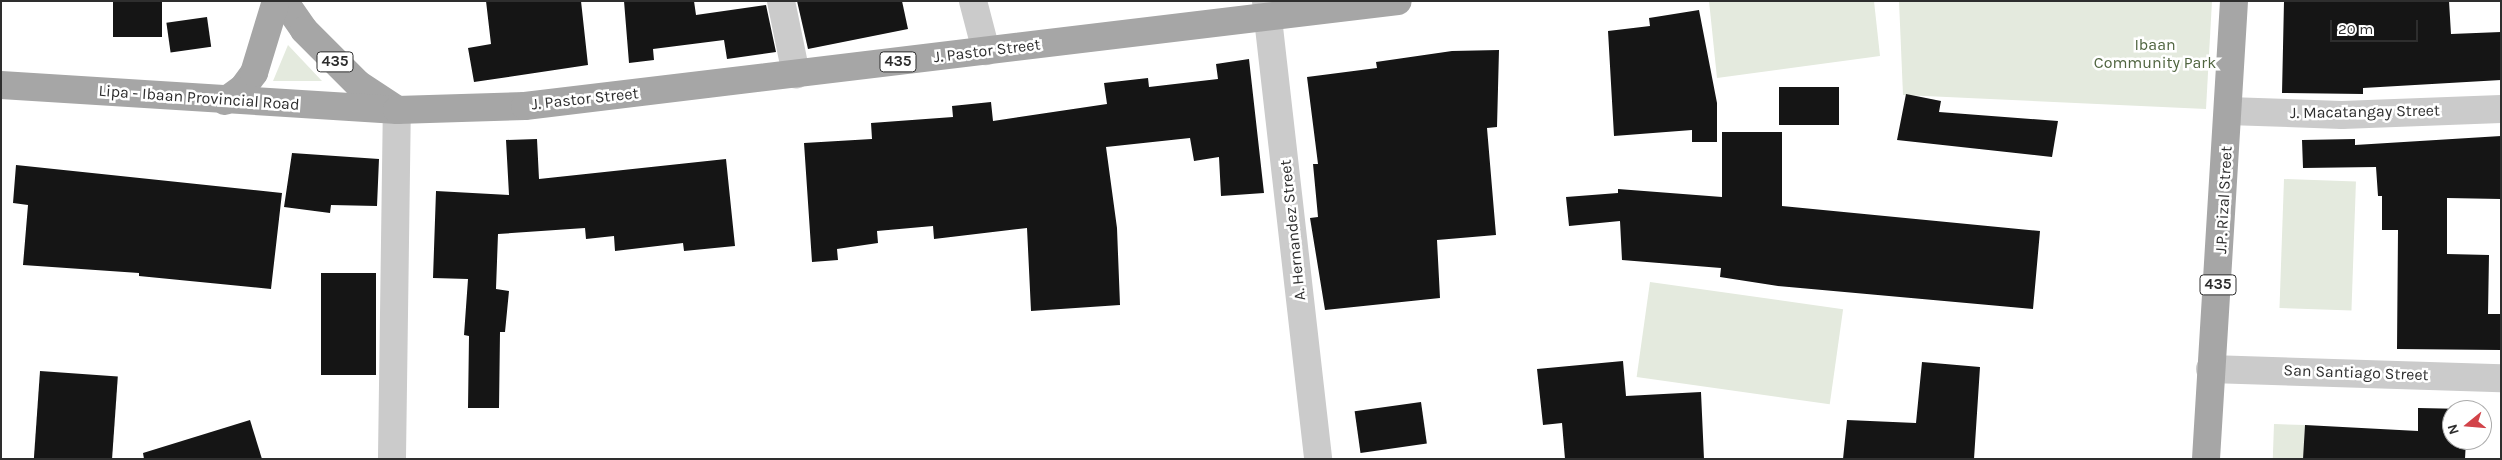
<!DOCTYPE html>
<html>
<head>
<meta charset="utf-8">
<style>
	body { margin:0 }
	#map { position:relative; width:2502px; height:460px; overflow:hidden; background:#fff; font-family:Karla,sans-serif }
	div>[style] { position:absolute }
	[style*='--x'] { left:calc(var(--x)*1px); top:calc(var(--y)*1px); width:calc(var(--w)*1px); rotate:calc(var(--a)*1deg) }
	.green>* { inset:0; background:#e4eade; transform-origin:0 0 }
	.building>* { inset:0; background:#151515; transform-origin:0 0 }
	.minor>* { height:28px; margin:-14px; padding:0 14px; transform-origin:14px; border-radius:14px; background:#cbcbcb }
	.major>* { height:28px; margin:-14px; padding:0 14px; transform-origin:14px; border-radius:14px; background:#a6a6a6 }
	span { translate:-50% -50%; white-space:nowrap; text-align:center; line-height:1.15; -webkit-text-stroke:5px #fff; paint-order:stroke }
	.shield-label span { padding:1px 4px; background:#fff; border:1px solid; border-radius:4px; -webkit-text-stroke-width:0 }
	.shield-label { font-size:15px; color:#2e2e2e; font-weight:700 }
	.park-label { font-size:16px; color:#506540 }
	.street-label { font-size:16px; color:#2e2e2e }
	.frame { position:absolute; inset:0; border:2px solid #2e2e2e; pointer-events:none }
	.north { position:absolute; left:2442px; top:400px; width:50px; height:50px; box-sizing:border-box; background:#fff; border:1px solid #ababab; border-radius:50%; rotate:253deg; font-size:14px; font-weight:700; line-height:20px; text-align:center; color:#2e2e2e }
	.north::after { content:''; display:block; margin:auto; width:18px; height:22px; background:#d24349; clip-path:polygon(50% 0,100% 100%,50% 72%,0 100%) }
	.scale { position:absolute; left:2330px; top:20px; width:88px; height:22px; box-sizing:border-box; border:2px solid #2e2e2e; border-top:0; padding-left:6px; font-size:15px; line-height:18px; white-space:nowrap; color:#2e2e2e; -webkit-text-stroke:4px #fff; paint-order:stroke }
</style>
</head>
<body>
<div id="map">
	<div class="green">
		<div style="clip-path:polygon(1709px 1px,1874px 1px,1880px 56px,1717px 78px)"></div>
		<div style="clip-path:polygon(1899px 1px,2212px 1px,2206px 109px,1903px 95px)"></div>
		<div style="clip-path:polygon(288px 45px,322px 81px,273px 81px)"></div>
		<div style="left:2284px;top:179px;width:72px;height:129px;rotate:2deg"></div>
		<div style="left:1650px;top:282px;width:195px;height:96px;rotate:8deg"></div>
		<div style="left:2274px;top:424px;width:31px;height:35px;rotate:2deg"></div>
	</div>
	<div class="building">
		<div style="left:113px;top:1px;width:49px;height:36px"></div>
		<div style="clip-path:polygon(486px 1px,581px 1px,588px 65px,474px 82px,468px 48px,491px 44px)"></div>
		<div style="clip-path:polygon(624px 1px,694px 1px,696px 15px,766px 5px,776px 52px,727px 59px,724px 40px,653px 49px,654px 60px,629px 63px)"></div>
		<div style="clip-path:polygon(797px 1px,902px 1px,908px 29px,808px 49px)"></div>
		<div style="clip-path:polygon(2284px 1px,2449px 1px,2451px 34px,2501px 32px,2501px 80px,2363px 88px,2363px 94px,2282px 93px)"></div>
		<div style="clip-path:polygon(1699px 10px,1717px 103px,1717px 142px,1692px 142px,1692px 130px,1614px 136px,1608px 31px,1650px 26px,1649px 18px)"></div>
		<div style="left:207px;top:17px;width:30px;height:41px;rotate:82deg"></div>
		<div style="clip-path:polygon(1499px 50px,1497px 127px,1487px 128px,1496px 235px,1437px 240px,1440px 298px,1325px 310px,1310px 218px,1318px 217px,1313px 164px,1318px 164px,1307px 77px,1377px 68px,1376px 62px,1452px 51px)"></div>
		<div style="clip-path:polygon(1249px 59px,1264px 193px,1221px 196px,1219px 157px,1194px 161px,1190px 138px,1106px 147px,1117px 228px,1120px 305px,1031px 311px,1027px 228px,934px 239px,933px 226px,877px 231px,878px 243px,837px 249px,838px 260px,812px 262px,804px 143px,872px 139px,871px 123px,953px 117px,952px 106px,991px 102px,993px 121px,1107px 104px,1104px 83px,1148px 78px,1149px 87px,1218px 79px,1216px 64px)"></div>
		<div style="left:1779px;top:87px;width:60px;height:38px"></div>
		<div style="clip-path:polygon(1906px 94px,1941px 101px,1939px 112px,2058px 121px,2052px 157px,1897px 140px)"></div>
		<div style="clip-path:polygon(1722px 132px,1782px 132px,1782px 206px,2040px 231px,2033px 309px,1778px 286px,1720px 277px,1721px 268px,1622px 260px,1620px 221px,1569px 226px,1566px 197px,1618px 193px,1618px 189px,1722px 197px)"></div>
		<div style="clip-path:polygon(2501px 136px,2501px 199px,2447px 198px,2447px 254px,2489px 255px,2488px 314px,2501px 314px,2501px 350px,2397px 349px,2398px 230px,2382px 230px,2382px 196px,2378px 196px,2376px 167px,2303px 168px,2302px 140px,2355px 139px,2355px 145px)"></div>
		<div style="clip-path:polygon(537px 139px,539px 179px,726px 159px,735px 246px,684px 251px,683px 243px,615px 251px,614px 236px,586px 239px,585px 228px,498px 234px,496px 289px,509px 291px,505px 332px,500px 332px,499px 408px,468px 408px,469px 336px,464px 335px,468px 279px,433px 278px,436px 191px,509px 195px,506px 140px)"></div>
		<div style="clip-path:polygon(292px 153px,379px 159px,377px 206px,331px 205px,330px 213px,284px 207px)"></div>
		<div style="clip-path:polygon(16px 165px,282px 193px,271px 289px,139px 276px,139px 273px,23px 265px,28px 205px,13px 203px)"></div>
		<div style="left:321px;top:273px;width:55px;height:102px"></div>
		<div style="clip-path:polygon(1623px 361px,1626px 396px,1701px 392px,1704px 459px,1565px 459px,1562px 423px,1543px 425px,1537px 369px)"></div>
		<div style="clip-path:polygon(1922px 362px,1980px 367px,1974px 459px,1843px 459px,1847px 420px,1916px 423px)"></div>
		<div style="left:40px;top:371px;width:78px;height:88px;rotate:4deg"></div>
		<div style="left:1421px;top:402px;width:42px;height:67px;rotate:82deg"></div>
		<div style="clip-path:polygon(2418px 408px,2466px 409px,2452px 410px,2452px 440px,2466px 440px,2465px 459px,2303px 459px,2305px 425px,2418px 431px)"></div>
		<div style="clip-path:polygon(250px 420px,262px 459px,144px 459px,143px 453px)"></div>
	</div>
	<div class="minor">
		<div style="--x:781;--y:1;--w:75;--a:78.4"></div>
		<div style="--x:973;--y:1;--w:52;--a:75.4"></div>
		<div style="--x:1266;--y:1;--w:461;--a:83.5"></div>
		<div style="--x:2228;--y:111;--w:114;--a:2"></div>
		<div style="--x:2342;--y:115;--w:159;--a:-2.2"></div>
		<div style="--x:2210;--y:369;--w:291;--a:1.8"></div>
		<div style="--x:392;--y:457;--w:347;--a:-89.2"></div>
	</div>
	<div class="major">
		<div style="--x:284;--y:1;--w:35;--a:55"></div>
		<div style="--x:304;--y:30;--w:76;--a:45"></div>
		<div style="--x:358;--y:84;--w:45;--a:33.3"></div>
		<div style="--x:1;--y:85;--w:397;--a:3.6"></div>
		<div style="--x:397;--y:110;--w:128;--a:-1.8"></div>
		<div style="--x:525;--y:106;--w:879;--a:-6.86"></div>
		<div style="--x:225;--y:101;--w:22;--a:-36"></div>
		<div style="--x:243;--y:88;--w:19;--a:-54"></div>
		<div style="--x:254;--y:73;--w:75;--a:-73"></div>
		<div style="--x:2206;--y:459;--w:459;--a:-86.5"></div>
	</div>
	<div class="shield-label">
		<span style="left:335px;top:62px">435</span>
		<span style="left:898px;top:62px">435</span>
		<span style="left:2218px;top:285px">435</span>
	</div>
	<div class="park-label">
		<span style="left:2155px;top:54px">Ibaan<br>Community Park</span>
	</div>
	<div class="street-label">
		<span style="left:987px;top:51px;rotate:-7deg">J. Pastor Street</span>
		<span style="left:199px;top:98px;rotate:4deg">Lipa - Ibaan Provincial Road</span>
		<span style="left:585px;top:99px;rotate:-6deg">J. Pastor Street</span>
		<span style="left:2365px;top:112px;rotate:-1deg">J. Macatangay Street</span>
		<span style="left:2224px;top:200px;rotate:-87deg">J.P. Rizal Street</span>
		<span style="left:1293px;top:230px;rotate:-96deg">A. Hernandez Street</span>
		<span style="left:2356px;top:373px;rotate:2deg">San Santiago Street</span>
	</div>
	<div class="frame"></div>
	<div class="north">N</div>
	<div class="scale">20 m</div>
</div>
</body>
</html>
